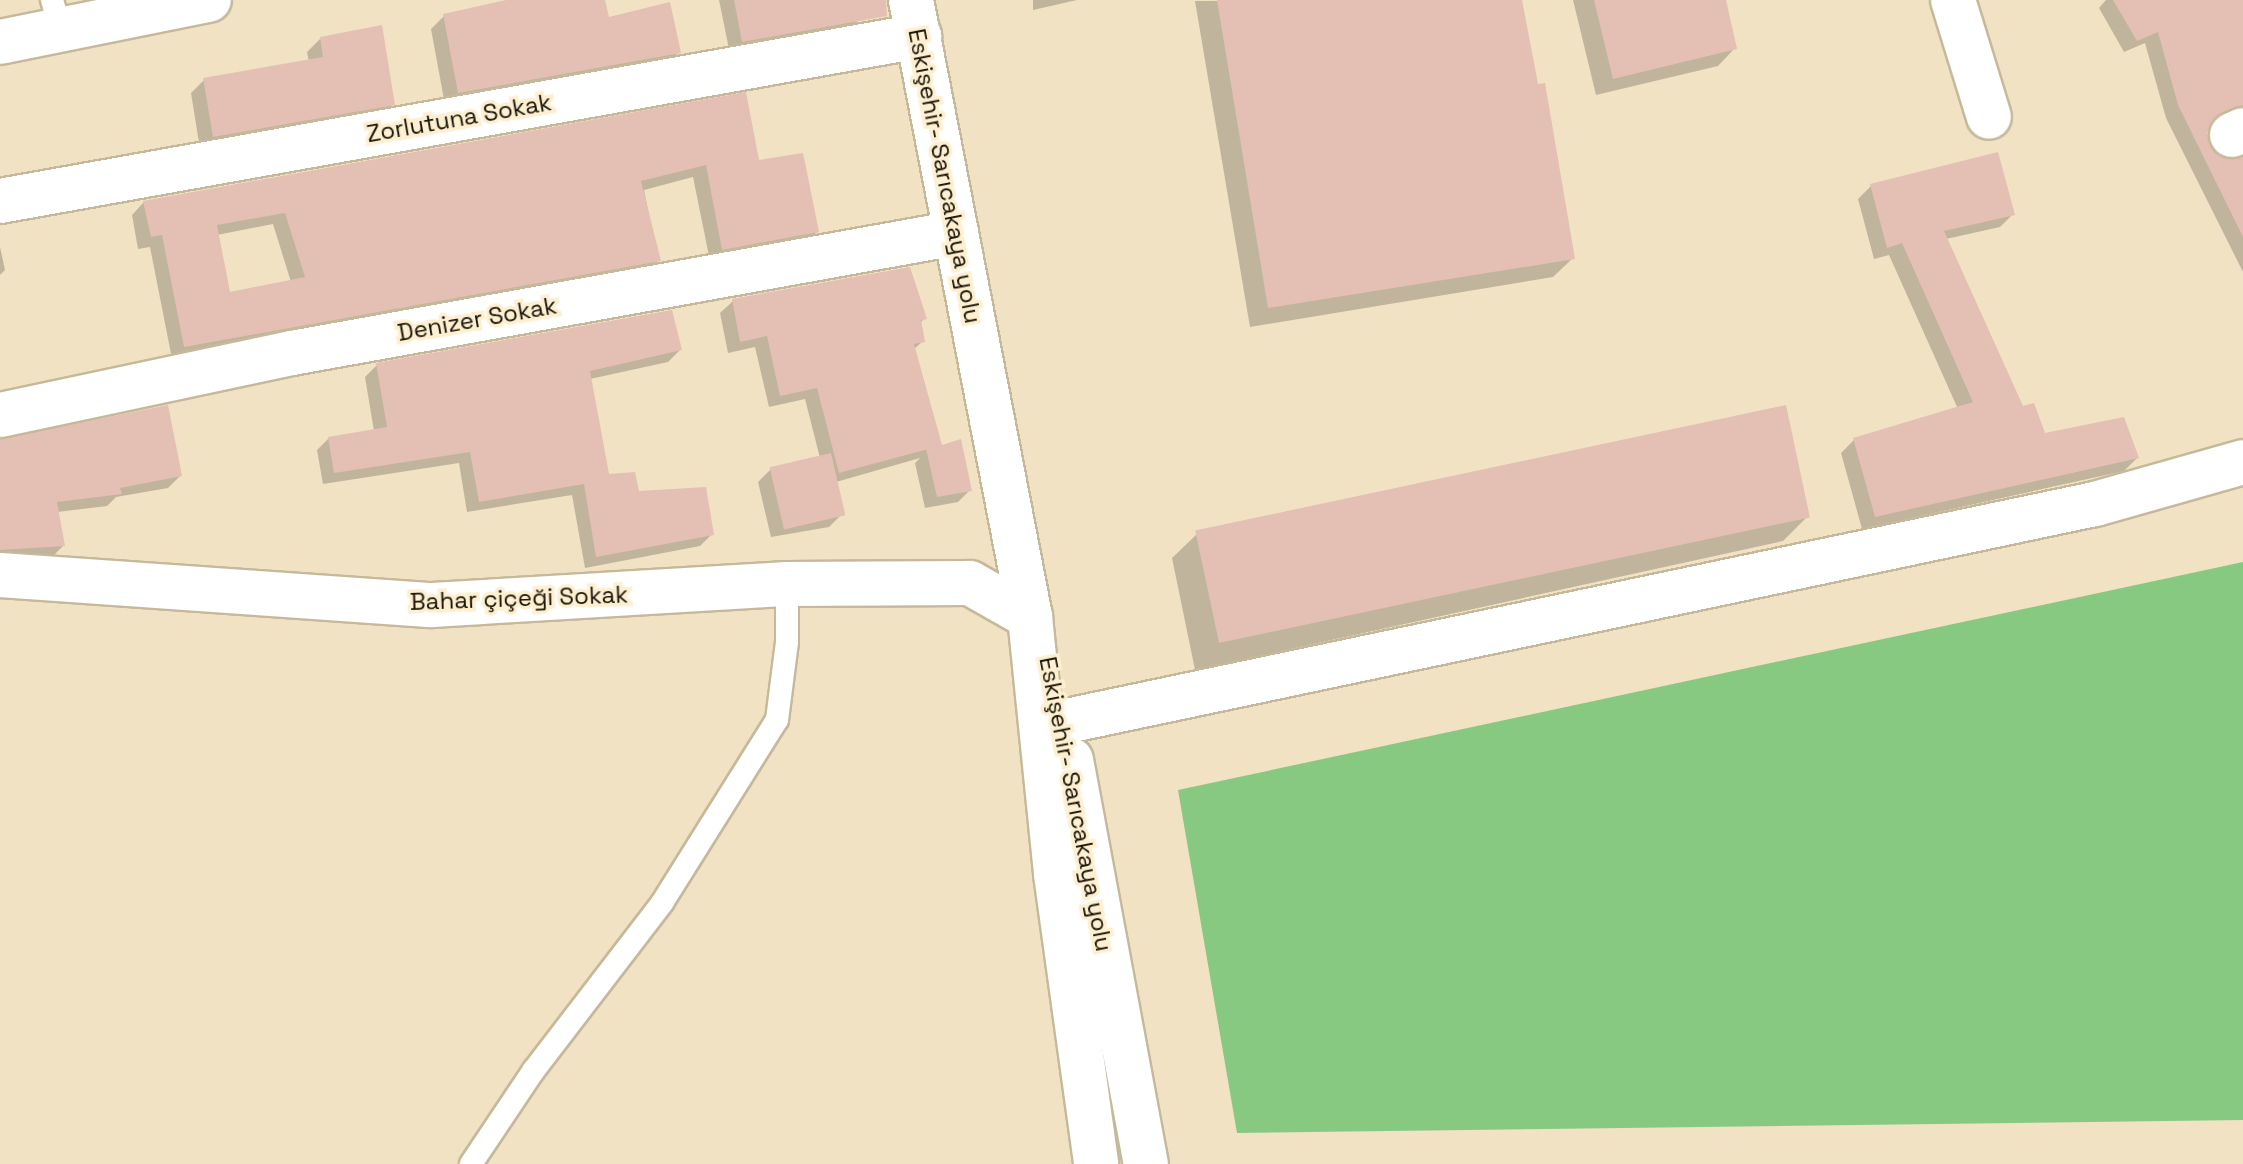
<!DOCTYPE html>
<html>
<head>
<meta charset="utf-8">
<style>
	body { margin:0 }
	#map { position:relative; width:2243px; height:1164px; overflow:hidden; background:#f0e2c3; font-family:"Space Grotesk",sans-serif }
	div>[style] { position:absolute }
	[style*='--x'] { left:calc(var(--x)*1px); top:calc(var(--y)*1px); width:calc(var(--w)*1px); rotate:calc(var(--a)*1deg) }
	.green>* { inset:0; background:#87c980 }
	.shadow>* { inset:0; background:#0003 }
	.building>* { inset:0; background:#e3bfb4; transform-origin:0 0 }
	.roads { filter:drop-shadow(2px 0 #c6b99b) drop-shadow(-2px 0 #c6b99b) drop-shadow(0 2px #c6b99b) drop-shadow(0 -2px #c6b99b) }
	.service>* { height:22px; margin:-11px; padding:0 11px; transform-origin:11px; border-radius:11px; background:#fff }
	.minor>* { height:44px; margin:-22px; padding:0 22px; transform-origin:22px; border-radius:22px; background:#fff }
	.tertiary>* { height:44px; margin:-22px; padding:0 22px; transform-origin:22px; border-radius:22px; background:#fff }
	.secondary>* { height:44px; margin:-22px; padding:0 22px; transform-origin:22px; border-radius:22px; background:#fff }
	span { translate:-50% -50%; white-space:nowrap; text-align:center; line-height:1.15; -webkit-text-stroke:7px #fdefd0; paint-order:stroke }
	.street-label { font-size:24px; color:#181308 }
</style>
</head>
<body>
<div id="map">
	<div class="green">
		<div style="clip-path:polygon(2243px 562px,2243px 1120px,1237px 1133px,1178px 790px)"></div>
	</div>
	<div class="shadow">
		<div style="clip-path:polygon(526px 0,603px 0,607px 19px,678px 53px,665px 66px,445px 105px,431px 29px,444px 16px)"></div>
		<div style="clip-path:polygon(719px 0,854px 0,858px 20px,845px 34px,730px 54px)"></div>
		<div style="clip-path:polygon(1033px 0,1077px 0,1033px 10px)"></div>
		<div style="clip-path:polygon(1518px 0,1573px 258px,1553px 277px,1250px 327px,1195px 1px)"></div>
		<div style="clip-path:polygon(1573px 0,1724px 0,1735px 48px,1718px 66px,1596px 95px)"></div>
		<div style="clip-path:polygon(2106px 0,2243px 0,2243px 122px,2219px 118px,2205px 133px,2215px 156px,2243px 158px,2243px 272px,2166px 118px,2145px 43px,2124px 52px,2099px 8px)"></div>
		<div style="clip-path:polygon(320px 39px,393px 104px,380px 117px,200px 149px,191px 93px,204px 80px,309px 62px,307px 52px)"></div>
		<div style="clip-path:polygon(evenodd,745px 95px,758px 163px,817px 232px,804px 244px,710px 261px,693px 177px,644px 190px,658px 260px,646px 273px,172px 359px,150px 247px,138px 249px,132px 215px,144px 202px,745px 95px,273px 224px,291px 282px,229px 295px,217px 235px,273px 224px)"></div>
		<div style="clip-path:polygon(1871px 186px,2013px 214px,2000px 227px,1946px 239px,2022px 409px,2044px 435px,2137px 458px,2124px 471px,1862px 529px,1841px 453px,1854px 440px,1958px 409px,1889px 255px,1874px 259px,1858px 199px)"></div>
		<div style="clip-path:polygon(0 247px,5px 270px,0 275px)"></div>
		<div style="clip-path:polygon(733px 301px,925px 318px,919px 324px,923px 341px,913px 350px,940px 447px,970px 490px,958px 502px,925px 508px,915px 463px,920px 458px,836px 482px,842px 514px,829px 527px,771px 537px,758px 482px,771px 469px,820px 458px,805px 399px,769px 407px,755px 347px,728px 353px,720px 313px)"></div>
		<div style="clip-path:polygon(680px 350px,668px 362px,590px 379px,608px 476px,712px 534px,700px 546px,585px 568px,572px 495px,467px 512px,459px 463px,323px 484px,317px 450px,329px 438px,374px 431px,365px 377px,377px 365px)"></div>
		<div style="clip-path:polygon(0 441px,180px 476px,168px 488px,116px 497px,107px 506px,57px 512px,63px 546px,51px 558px,0 561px)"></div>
		<div style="clip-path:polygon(1807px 517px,1783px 541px,1195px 670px,1172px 558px,1197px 534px)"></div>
	</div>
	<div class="building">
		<div style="clip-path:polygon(506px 0,605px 0,609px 17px,670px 2px,681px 53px,458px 93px,443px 14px)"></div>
		<div style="clip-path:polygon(734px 0,886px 0,887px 16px,742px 42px)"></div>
		<div style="clip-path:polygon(1217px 0,1522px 0,1538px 84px,1545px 83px,1575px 259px,1268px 308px)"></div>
		<div style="clip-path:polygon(1594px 0,1726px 0,1737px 49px,1613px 79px)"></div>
		<div style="clip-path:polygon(2113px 0,2243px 0,2243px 105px,2221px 113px,2207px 133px,2218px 156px,2243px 157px,2243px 237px,2178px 105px,2158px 32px,2137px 41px)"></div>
		<div style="clip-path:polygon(382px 25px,395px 105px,213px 137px,203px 78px,323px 57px,320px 37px)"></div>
		<div style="clip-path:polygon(evenodd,746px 92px,759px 160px,803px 153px,819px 232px,722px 250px,706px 165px,641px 181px,661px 261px,184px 347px,162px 235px,151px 237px,143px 201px,746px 92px,285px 213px,305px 277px,230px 292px,217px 225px,285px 213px)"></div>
		<div style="clip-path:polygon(1998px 152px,2015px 215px,1944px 231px,2023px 406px,2034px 403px,2045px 433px,2124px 417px,2139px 458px,1875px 517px,1853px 438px,1973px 402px,1902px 243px,1887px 248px,1870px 184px)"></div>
		<div style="clip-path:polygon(910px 267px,927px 319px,921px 320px,925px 342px,914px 344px,942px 445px,961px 439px,972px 491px,937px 497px,926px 449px,932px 448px,839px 473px,817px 388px,780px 396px,767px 336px,740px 342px,732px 299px)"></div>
		<div style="clip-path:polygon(672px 310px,682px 350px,590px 371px,609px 474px,635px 472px,639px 491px,706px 487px,714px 535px,596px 557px,584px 484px,479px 502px,470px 452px,334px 473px,328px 437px,387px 427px,376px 363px)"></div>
		<div style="clip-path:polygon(168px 405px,182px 476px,120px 488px,122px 494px,57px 502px,65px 546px,0 550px,0 439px)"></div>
		<div style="left:1786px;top:405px;width:115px;height:604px;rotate:78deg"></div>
		<div style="left:831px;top:453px;width:64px;height:63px;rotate:77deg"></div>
	</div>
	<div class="roads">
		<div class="service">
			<div style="--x:52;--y:0;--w:29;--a:74"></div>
			<div style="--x:471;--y:1164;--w:113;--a:-56.2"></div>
			<div style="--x:534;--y:1070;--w:210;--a:-52.5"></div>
			<div style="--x:662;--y:903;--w:216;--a:-57.9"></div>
			<div style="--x:777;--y:720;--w:79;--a:-82.7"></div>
			<div style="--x:787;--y:642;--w:58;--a:-90"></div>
		</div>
		<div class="minor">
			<div style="--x:1953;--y:0;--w:122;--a:72.9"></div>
			<div style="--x:2232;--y:135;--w:12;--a:-24"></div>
			<div style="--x:0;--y:201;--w:934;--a:-10.18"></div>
			<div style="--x:0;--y:415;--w:299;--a:-12"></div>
			<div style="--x:292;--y:353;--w:675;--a:-10.24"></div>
			<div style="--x:0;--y:575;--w:433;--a:4"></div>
			<div style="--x:432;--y:605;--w:356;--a:-3.4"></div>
			<div style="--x:787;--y:584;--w:183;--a:-0.3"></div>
			<div style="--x:970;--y:583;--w:69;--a:29.5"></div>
			<div style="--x:1062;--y:722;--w:1056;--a:-11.92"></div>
			<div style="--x:2095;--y:504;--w:154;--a:-15.8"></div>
		</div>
		<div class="tertiary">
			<div style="--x:0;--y:42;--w:213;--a:-11.4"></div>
		</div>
		<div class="secondary">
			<div style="--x:911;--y:0;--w:628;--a:79.08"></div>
			<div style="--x:1030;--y:617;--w:258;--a:84.2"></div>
			<div style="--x:1056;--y:874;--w:293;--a:82.1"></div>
			<div style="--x:1071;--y:760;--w:411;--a:79.5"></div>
		</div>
	</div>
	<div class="street-label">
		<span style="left:459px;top:118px;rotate:-10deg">Zorlutuna Sokak</span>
		<span style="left:945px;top:176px;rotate:79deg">Eskişehir- Sarıcakaya yolu</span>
		<span style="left:477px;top:319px;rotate:-10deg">Denizer Sokak</span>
		<span style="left:519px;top:598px;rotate:-2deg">Bahar çiçeği Sokak</span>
		<span style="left:1076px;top:804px;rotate:79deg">Eskişehir- Sarıcakaya yolu</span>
	</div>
</div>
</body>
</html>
